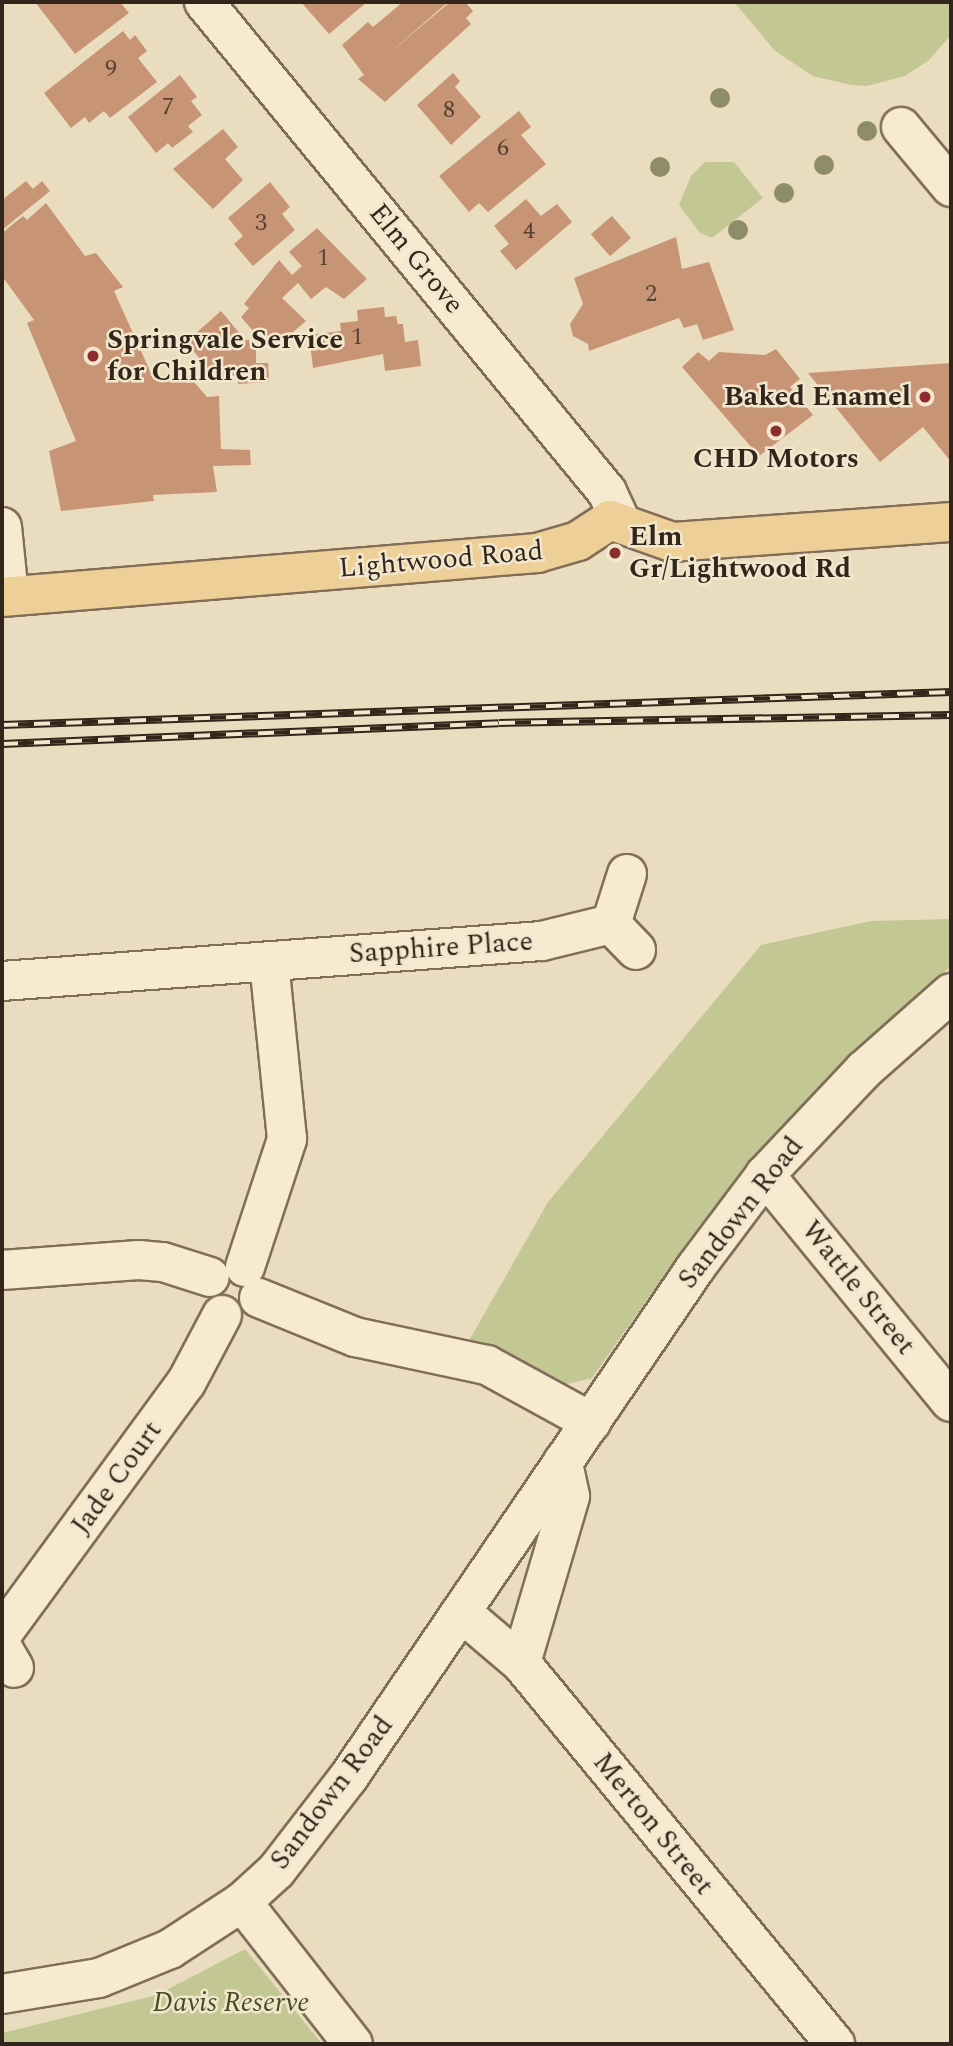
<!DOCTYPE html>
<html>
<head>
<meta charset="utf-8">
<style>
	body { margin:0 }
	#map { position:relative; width:953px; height:2046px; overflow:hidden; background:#eadcbe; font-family:Spectral,serif }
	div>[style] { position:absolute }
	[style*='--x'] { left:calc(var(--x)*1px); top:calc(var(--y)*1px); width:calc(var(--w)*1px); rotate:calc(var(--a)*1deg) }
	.green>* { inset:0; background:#c3c794 }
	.building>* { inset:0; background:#c79576; transform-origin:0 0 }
	.roads { filter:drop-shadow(2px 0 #826d58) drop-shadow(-2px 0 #826d58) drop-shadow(0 2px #826d58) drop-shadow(0 -2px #826d58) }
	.minor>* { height:38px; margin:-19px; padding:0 19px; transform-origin:19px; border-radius:19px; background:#f6ead1 }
	.major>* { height:38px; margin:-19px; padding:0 19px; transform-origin:19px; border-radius:19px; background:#edcf97 }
	.rail>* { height:8px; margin-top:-4px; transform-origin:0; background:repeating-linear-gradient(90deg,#f2e6cd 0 16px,#32261c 0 32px); box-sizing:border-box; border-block:2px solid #32261c }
	.trees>* { width:20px; height:20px; margin:-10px; border-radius:50%; background:#8f8d69 }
	.dots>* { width:19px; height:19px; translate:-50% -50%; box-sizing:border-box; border:4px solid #f2e6cd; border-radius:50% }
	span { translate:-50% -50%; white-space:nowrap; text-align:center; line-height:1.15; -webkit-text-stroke:5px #f2e6cd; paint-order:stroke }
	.number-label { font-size:24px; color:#574232 }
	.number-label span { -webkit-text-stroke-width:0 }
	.street-label { font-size:28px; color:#32261c }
	.poi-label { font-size:28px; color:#32261c; font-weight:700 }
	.left { translate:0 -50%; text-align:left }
	.right { translate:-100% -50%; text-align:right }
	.park-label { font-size:28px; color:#444d24; font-style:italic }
	.frame { position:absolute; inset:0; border:4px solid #32261c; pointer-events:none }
</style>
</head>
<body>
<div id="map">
	<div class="green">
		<div style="clip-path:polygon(734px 2px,951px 2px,951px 35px,929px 60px,905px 76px,867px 86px,851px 85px,813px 76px,775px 51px)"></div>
		<div style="clip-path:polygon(705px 162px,734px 162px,763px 198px,712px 238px,700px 233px,679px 205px,691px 176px)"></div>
		<div style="clip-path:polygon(951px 919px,951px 966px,788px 1119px,691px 1237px,592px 1378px,564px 1385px,542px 1379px,467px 1344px,548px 1202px,761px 945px,871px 921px)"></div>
		<div style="clip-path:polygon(245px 1949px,322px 2044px,2px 2044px,2px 2033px,157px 1995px)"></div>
	</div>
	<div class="building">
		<div style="clip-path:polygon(35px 2px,120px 2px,129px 13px,75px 54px)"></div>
		<div style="clip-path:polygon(301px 2px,367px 2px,329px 34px)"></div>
		<div style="clip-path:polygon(403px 2px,448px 2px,386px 56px,450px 2px,465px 2px,473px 11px,466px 18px,471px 24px,385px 102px,358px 79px,364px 75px,342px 45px,368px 22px,373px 27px)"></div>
		<div style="clip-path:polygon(123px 31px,130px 40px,135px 35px,147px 51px,138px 58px,157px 82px,110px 118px,104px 111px,89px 123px,85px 117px,71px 128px,44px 93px)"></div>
		<div style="clip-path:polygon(453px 73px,460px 81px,455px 87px,481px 117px,451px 145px,417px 105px)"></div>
		<div style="clip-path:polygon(180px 75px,197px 97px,191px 101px,202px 115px,188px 126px,193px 132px,172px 148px,168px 143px,156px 153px,128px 117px)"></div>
		<div style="clip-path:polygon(519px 111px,531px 127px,521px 135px,546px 164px,488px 212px,479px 203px,469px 212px,439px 176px)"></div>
		<div style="clip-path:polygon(223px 129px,238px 147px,225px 159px,243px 180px,213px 209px,173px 169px)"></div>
		<div style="clip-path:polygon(26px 181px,33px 189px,42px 181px,50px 191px,2px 230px,2px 200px)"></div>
		<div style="clip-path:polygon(270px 182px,290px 207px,282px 214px,295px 230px,253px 266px,234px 244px,243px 236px,228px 218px)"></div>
		<div style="clip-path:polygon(526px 199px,541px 216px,557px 204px,572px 222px,516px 270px,500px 251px,509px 244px,494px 226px)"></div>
		<div style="clip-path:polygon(46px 203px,85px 256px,96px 253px,123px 287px,114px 291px,154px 380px,188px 375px,207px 397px,219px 396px,221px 449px,250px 450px,251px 465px,213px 466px,217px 492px,153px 495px,154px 501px,61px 511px,49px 451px,76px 441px,27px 323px,34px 320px,2px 276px,2px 233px,23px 216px,27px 220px)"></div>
		<div style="left:612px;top:216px;width:29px;height:28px;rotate:49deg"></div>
		<div style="clip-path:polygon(317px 228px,367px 279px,344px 299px,326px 287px,311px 299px,298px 283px,282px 298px,306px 321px,285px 339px,278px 333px,271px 341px,261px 340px,241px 317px,249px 308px,244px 304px,279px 260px,292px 275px,302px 266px,289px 252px)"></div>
		<div style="clip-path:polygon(676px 237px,682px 269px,709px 262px,734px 330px,703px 340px,697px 324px,684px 328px,679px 318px,589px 351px,588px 344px,573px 336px,570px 324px,583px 304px,574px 278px)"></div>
		<div style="clip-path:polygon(384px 307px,385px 317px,396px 316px,398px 324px,403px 324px,405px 342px,418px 340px,421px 366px,385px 371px,383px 354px,313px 368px,309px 335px,341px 331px,340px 323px,358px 321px,357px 310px)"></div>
		<div style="clip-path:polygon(221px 311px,245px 340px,256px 340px,256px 363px,268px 363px,269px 382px,238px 384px,238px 375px,216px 378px,186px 342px)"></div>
		<div style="clip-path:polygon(776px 349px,800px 379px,790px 387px,813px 415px,759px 456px,682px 367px,698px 352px,709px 361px,719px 352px,765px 355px)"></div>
		<div style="clip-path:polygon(951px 363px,951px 462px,923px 427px,880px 462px,808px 373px)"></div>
	</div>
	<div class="roads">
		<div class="minor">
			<div style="--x:204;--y:2;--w:634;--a:50.56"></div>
			<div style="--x:607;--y:492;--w:31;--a:65"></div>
			<div style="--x:901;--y:127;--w:78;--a:50.2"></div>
			<div style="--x:2;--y:527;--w:69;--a:84.2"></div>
			<div style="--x:627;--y:874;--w:52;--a:107.7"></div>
			<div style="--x:611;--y:924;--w:36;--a:46"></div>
			<div style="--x:2;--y:981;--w:541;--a:-4.24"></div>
			<div style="--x:542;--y:941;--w:71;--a:-13.8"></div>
			<div style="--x:765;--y:1175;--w:293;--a:50.7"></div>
			<div style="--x:245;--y:1267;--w:135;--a:-71.8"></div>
			<div style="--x:287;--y:1139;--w:178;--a:-95.8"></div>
			<div style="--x:2;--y:1270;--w:137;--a:-4.2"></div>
			<div style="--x:139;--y:1260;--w:24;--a:5"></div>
			<div style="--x:163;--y:1262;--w:49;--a:17.7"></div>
			<div style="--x:259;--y:1298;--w:104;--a:22.1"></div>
			<div style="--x:355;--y:1337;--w:135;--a:12"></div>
			<div style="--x:487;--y:1365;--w:119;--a:28.7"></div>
			<div style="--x:461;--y:1612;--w:79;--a:40.4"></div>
			<div style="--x:521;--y:1663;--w:494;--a:50.5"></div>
			<div style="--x:2;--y:1634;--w:311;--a:-53.8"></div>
			<div style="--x:186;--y:1383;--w:77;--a:-62.1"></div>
			<div style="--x:2;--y:1647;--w:24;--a:60"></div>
			<div style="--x:521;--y:1663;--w:174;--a:-73.6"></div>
			<div style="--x:570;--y:1496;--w:35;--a:-102"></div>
			<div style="--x:242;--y:1902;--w:180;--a:52"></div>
			<div style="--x:2;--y:1994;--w:98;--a:-9.4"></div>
			<div style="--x:99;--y:1978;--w:77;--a:-22.2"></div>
			<div style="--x:170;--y:1949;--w:86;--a:-33.1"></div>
			<div style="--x:242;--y:1902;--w:46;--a:-42.4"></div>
			<div style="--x:276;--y:1871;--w:118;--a:-52.3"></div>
			<div style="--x:348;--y:1778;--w:618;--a:-55.74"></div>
			<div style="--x:696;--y:1267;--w:115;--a:-53.1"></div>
			<div style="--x:765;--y:1175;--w:144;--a:-46.7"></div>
			<div style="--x:864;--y:1070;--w:116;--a:-41.5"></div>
		</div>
		<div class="major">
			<div style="--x:2;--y:597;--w:537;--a:-4.7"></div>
			<div style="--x:537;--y:553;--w:43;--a:-16.3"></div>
			<div style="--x:578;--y:541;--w:38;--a:-33"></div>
			<div style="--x:610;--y:520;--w:66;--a:19.5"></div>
			<div style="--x:672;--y:542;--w:280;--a:-4.1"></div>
		</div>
	</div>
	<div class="rail">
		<div style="--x:2;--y:725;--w:950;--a:-1.99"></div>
		<div style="--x:2;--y:744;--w:497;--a:-2.4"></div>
		<div style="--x:499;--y:723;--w:452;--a:-1"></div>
	</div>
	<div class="trees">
		<div style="left:720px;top:98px"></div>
		<div style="left:867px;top:131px"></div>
		<div style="left:824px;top:165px"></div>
		<div style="left:660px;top:167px"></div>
		<div style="left:784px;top:193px"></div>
		<div style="left:738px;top:230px"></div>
	</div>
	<div class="dots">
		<div style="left:93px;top:356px;background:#8d2c30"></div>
		<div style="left:925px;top:397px;background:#8d2c30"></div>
		<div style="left:776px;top:431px;background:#8d2c30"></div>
		<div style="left:615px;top:553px;background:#8d2c30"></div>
	</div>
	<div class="number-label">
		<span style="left:111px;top:70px">9</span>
		<span style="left:168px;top:108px">7</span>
		<span style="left:449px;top:111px">8</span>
		<span style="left:503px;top:149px">6</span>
		<span style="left:261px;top:224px">3</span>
		<span style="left:529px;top:232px">4</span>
		<span style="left:323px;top:259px">1</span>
		<span style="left:651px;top:295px">2</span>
		<span style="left:357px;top:338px">1</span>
	</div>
	<div class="street-label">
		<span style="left:416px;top:259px;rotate:51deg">Elm Grove</span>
		<span style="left:441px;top:560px;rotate:-5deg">Lightwood Road</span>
		<span style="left:441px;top:948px;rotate:-4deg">Sapphire Place</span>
		<span style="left:741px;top:1213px;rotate:-52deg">Sandown Road</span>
		<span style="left:858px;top:1288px;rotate:51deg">Wattle Street</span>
		<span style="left:117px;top:1478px;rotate:-54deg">Jade Court</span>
		<span style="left:332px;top:1793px;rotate:-53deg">Sandown Road</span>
		<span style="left:653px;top:1824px;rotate:51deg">Merton Street</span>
	</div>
	<div class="poi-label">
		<span class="left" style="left:107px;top:356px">Springvale Service<br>for Children</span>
		<span class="right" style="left:911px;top:397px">Baked Enamel</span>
		<span style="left:776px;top:459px">CHD Motors</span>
		<span class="left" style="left:629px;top:553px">Elm<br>Gr/Lightwood Rd</span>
	</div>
	<div class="park-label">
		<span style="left:231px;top:2003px">Davis Reserve</span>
	</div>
	<div class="frame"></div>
</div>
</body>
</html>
